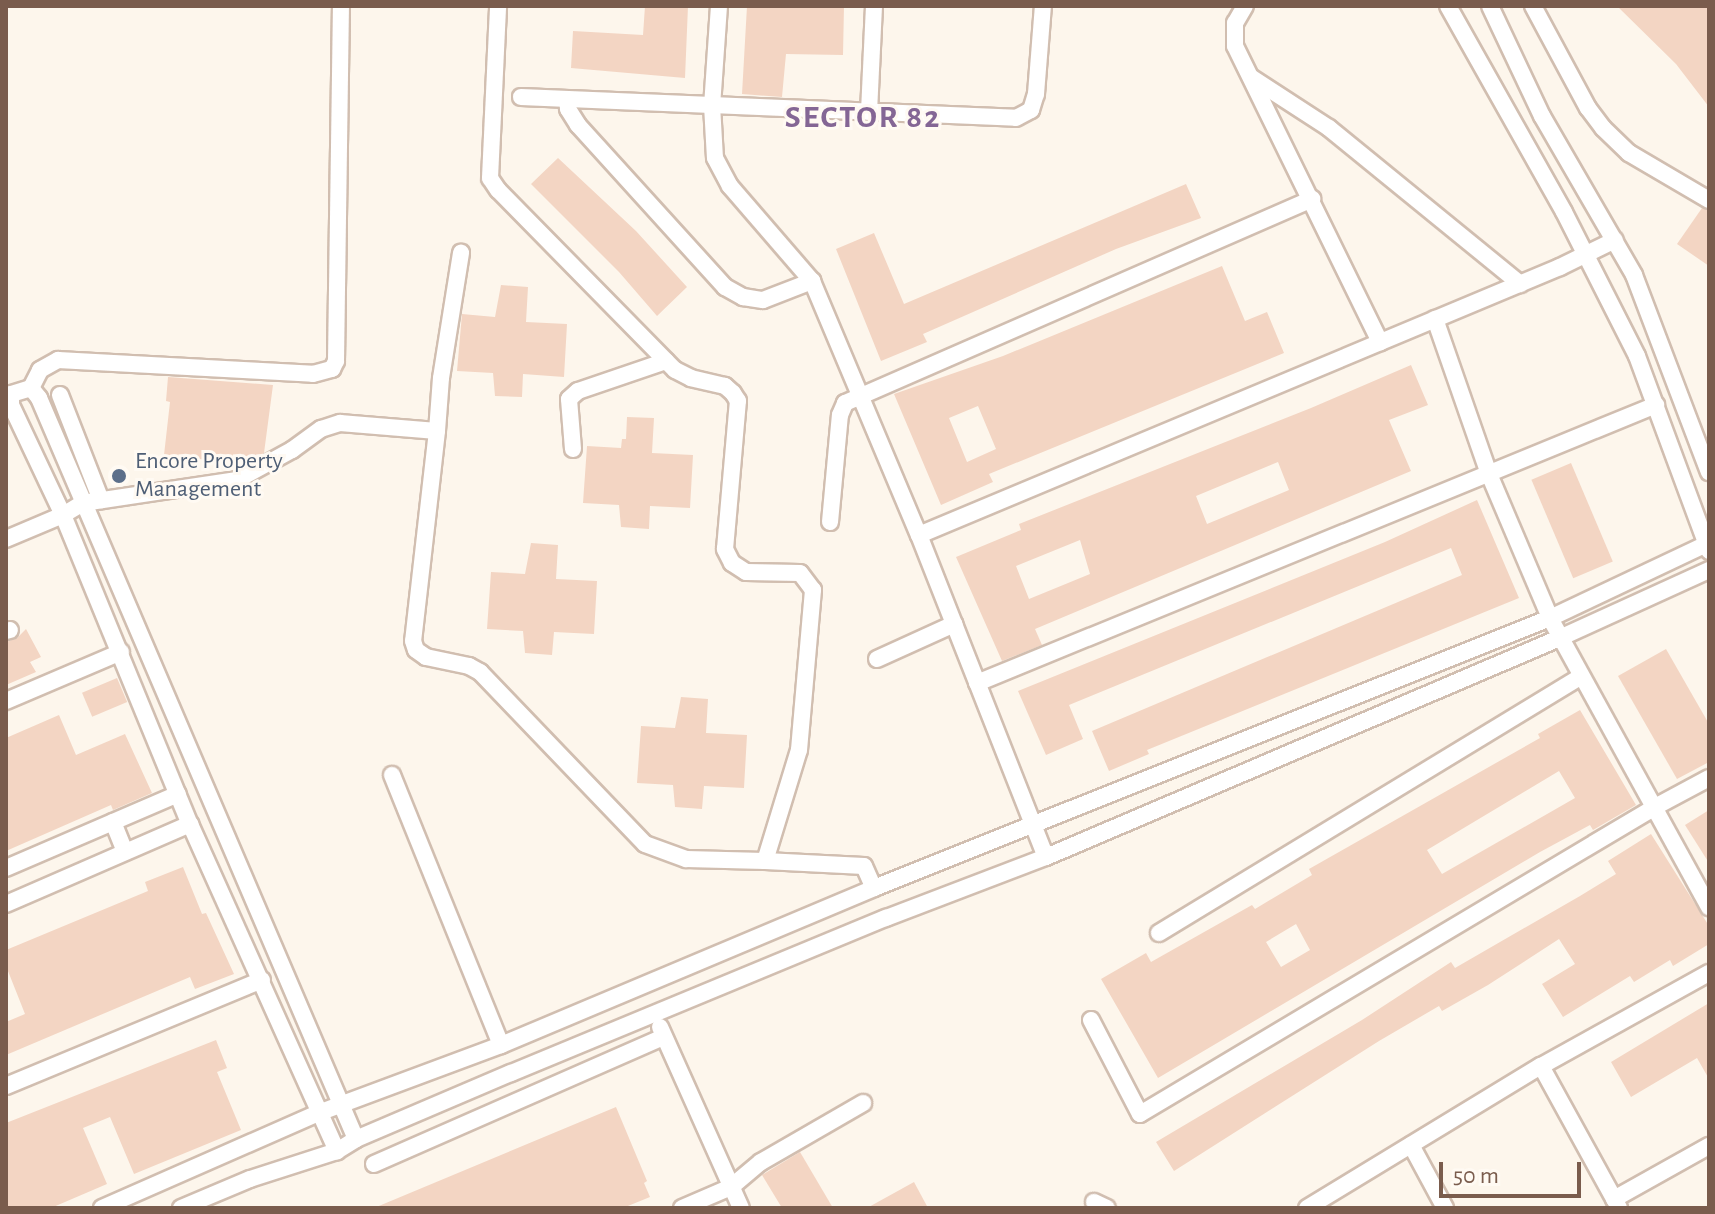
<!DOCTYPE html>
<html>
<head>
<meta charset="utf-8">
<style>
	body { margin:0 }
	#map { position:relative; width:1715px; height:1214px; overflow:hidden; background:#fdf6ec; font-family:"Alegreya Sans",sans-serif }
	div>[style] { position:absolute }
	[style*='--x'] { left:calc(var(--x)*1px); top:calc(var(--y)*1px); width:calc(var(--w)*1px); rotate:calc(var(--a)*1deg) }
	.building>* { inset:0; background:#f3d5c3; transform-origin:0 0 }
	.roads { filter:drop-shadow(2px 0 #d1beb0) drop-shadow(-2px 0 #d1beb0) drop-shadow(0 2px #d1beb0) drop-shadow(0 -2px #d1beb0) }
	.minor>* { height:16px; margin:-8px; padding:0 8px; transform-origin:8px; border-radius:8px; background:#fff }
	.dots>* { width:22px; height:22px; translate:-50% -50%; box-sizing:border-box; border:4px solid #fffaf3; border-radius:50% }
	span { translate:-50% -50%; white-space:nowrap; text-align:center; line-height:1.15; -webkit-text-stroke:6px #fffaf3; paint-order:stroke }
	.service-label { font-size:24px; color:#4e5e75 }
	.left { translate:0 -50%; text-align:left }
	.district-label { font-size:32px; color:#846695; font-weight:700; letter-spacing:2px }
	.frame { position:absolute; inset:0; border:8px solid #7a5c4d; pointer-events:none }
	.scale { position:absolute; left:1439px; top:1162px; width:142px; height:36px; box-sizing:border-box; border:4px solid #7a5c4d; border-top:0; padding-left:10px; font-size:24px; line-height:28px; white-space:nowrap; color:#7a5c4d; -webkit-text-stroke:6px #fffaf3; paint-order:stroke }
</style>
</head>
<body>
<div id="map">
	<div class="building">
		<div style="clip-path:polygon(645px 6px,688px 6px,685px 78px,571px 68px,573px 31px,643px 35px)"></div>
		<div style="clip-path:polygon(747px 6px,844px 6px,843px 55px,786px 54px,782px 97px,742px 94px)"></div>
		<div style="clip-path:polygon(1617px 6px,1709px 6px,1709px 107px,1676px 64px)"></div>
		<div style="clip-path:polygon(558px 158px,636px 231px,687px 287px,657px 316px,619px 272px,531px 184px)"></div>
		<div style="clip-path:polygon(1186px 184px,1201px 218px,1116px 249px,923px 334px,927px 342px,881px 361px,836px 249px,874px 233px,904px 304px)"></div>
		<div style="clip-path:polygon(1702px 208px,1709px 211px,1709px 266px,1677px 244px)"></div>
		<div style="clip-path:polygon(evenodd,1222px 266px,1245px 321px,1267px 312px,1284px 353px,989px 474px,993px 482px,941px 505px,894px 394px,1003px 356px,1222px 266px,978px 406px,996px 449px,967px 462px,949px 418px,978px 406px)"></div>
		<div style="clip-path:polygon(501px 285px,528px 287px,526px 322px,567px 324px,564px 377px,523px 374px,522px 397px,495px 396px,493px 373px,457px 371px,462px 314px,495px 317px)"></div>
		<div style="clip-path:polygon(evenodd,1411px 365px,1428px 405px,1389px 420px,1411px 471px,1035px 629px,1042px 645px,1002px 661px,956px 557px,1021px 530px,1019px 524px,1311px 408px,1411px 365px,1278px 462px,1289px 490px,1207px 524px,1196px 496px,1278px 462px,1411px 365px,1080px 540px,1090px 574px,1029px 599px,1016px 566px,1080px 540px)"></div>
		<div style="clip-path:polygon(168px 377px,273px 385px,264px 453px,244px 464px,164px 455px,170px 402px,166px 401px)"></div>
		<div style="clip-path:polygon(627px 417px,654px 418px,652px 453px,693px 455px,690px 508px,650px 506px,649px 529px,621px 527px,619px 505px,583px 503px,587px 446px,621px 448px,622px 439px,626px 439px)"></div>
		<div style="left:1571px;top:463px;width:107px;height:43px;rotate:67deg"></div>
		<div style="clip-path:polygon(1477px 500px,1519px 598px,1147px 750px,1149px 754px,1109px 771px,1092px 731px,1462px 575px,1451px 548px,1069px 705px,1083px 739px,1046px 755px,1018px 691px,1385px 542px)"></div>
		<div style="clip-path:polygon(531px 543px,558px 545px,556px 579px,597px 581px,594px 634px,554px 632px,552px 655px,525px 653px,523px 631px,487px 629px,491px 572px,525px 574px)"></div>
		<div style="clip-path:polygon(26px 629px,41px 657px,30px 662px,36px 672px,6px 685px,6px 642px,17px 638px)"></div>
		<div style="clip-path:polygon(1666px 649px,1709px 724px,1709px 762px,1677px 779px,1618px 676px)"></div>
		<div style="left:117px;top:678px;width:26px;height:38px;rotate:67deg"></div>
		<div style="clip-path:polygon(681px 697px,708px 699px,706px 733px,747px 735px,744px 788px,704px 786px,702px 809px,675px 807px,673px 785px,637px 783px,641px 726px,675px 728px)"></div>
		<div style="clip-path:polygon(evenodd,1580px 710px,1636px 805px,1593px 830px,1590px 825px,1540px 852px,1158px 1078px,1101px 979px,1146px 953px,1151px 962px,1252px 905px,1255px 909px,1312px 875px,1309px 869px,1540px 738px,1538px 734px,1580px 710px,1559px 771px,1575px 798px,1442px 874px,1427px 850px,1559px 771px,1580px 710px,1296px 924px,1310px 950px,1281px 967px,1266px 942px,1296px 924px)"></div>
		<div style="clip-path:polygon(59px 715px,76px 755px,125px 734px,152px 793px,113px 810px,111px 805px,6px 851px,6px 738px)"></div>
		<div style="clip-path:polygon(1709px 810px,1709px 863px,1685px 825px)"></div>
		<div style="clip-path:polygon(1651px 834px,1709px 926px,1709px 944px,1673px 966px,1670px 960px,1634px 982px,1630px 976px,1563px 1017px,1542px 984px,1575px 964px,1559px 939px,1488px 985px,1442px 1011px,1439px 1006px,1379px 1041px,1174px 1171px,1156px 1142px,1362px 1020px,1451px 962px,1455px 968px,1580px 896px,1616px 874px,1608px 861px)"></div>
		<div style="clip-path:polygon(183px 867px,202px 914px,206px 913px,234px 974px,195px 989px,190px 977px,6px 1055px,6px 1022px,25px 1014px,6px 966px,6px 950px,148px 891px,145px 882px)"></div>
		<div style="clip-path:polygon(1709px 1003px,1709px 1079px,1697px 1058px,1631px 1097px,1611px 1062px)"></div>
		<div style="clip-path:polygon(216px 1040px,227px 1068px,217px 1072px,241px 1130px,134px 1174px,110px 1117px,83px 1128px,107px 1184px,51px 1208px,6px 1208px,6px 1123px)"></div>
		<div style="clip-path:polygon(616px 1107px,647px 1181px,644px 1183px,650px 1197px,623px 1208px,374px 1208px)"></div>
		<div style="clip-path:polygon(800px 1152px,833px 1208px,782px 1208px,762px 1175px)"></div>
		<div style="clip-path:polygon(914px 1182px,928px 1208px,867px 1208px)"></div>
	</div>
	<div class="roads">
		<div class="minor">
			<div style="--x:719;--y:6;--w:99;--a:94"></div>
			<div style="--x:712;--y:105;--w:53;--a:86.8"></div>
			<div style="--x:715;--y:158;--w:32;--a:62"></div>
			<div style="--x:730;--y:186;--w:125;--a:49.2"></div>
			<div style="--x:812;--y:281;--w:276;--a:67.2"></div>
			<div style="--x:919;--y:535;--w:346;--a:68.5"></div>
			<div style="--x:1245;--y:6;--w:20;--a:120"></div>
			<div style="--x:1235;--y:23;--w:23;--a:90"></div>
			<div style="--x:1235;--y:46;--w:330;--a:63.9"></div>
			<div style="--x:1448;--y:6;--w:236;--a:60.6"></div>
			<div style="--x:1564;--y:212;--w:161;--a:63.1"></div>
			<div style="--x:1637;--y:356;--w:208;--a:69.7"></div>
			<div style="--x:1490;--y:6;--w:122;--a:64.7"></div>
			<div style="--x:1542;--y:116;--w:184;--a:59.9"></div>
			<div style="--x:1634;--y:275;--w:211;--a:69.2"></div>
			<div style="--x:1533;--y:6;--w:116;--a:61.7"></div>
			<div style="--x:1588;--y:108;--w:25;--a:53"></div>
			<div style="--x:1603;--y:128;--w:36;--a:44"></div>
			<div style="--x:1629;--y:153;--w:93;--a:30.4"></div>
			<div style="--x:1252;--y:78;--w:92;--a:33"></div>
			<div style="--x:1329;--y:128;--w:247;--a:39.2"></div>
			<div style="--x:521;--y:97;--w:495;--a:2.4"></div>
			<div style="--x:1016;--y:118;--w:17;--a:-28"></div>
			<div style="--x:1031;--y:110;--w:17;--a:-73"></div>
			<div style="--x:1036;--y:94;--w:88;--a:-85.5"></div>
			<div style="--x:567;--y:99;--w:10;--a:84"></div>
			<div style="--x:568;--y:109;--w:19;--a:58"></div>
			<div style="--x:578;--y:125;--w:219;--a:47.8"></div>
			<div style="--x:725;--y:287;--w:21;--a:29"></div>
			<div style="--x:743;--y:297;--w:20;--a:9"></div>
			<div style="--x:763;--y:300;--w:53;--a:-21.2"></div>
			<div style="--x:869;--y:112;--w:106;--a:-87.3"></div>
			<div style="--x:1435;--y:319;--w:164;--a:70.8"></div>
			<div style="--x:1489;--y:474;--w:156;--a:67"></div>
			<div style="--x:1550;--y:618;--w:330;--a:61.2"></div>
			<div style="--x:31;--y:388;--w:21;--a:163"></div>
			<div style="--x:11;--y:394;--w:11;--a:90"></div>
			<div style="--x:11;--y:405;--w:122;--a:64.7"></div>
			<div style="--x:63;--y:515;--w:334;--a:67.7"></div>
			<div style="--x:190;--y:824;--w:359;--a:65.8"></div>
			<div style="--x:31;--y:388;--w:13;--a:51"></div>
			<div style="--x:39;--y:398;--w:806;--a:66.84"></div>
			<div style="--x:31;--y:388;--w:20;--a:-63"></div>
			<div style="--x:40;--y:370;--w:21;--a:-29"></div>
			<div style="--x:58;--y:360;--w:255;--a:3.1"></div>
			<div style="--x:313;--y:374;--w:20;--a:-15"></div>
			<div style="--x:332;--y:369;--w:9;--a:-63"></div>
			<div style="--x:336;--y:361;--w:355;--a:-89.2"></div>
			<div style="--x:60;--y:395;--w:113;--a:68.7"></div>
			<div style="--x:437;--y:431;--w:53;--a:-85.7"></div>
			<div style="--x:441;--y:378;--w:127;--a:-80.9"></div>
			<div style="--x:573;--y:449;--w:50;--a:-94.6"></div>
			<div style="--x:569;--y:399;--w:12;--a:-42"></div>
			<div style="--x:578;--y:391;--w:93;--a:-18.8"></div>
			<div style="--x:830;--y:522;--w:107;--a:-84.7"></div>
			<div style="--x:840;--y:415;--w:13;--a:-67"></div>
			<div style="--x:845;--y:403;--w:510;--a:-23.6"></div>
			<div style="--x:919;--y:535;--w:695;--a:-22.69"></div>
			<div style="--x:1560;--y:267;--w:61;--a:-26.1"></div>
			<div style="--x:6;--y:539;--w:62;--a:-22.8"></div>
			<div style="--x:63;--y:515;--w:23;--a:-31"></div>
			<div style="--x:83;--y:503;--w:156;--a:-8.5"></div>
			<div style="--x:237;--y:480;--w:63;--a:-28.6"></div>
			<div style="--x:292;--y:450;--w:36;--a:-36"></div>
			<div style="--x:321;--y:429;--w:20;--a:-18"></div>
			<div style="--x:340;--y:423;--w:97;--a:4.7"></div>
			<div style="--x:437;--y:431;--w:211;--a:96.5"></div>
			<div style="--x:413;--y:641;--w:9;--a:72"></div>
			<div style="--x:416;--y:650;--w:12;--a:35"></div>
			<div style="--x:426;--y:657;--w:44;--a:11.8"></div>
			<div style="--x:469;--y:666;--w:13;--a:29"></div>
			<div style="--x:480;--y:672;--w:238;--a:46.2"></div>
			<div style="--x:645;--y:844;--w:44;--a:20.1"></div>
			<div style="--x:686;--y:859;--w:79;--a:1.5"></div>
			<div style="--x:765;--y:861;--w:116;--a:-73"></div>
			<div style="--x:799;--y:750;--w:161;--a:-85"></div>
			<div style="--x:813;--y:590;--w:21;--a:-127"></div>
			<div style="--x:800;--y:573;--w:54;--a:-178.9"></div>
			<div style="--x:746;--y:572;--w:17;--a:-147"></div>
			<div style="--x:732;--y:563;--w:16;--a:-117"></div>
			<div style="--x:725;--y:549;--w:149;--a:-85"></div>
			<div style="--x:738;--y:401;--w:9;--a:-122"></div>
			<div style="--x:733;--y:393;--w:11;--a:-139"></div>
			<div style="--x:725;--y:386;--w:35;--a:-167"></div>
			<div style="--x:691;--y:378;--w:18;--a:-153"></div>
			<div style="--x:675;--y:370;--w:252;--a:-134.5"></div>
			<div style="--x:498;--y:190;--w:14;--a:-124"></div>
			<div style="--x:490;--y:178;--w:172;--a:-87.3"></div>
			<div style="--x:6;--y:631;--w:4;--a:-14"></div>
			<div style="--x:877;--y:659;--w:85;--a:-24.4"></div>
			<div style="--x:977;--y:683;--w:734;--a:-22.27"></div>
			<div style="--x:6;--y:701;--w:125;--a:-23.1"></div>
			<div style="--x:392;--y:775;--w:291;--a:68"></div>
			<div style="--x:113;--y:822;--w:32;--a:68"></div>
			<div style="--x:765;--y:861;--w:99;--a:2.9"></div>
			<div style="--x:864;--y:866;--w:24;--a:66"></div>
			<div style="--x:6;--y:868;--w:187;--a:-23.3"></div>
			<div style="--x:6;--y:904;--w:201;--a:-23.5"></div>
			<div style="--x:1159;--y:933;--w:493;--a:-31.3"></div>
			<div style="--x:1091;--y:1020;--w:106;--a:62.5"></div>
			<div style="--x:1140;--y:1114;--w:600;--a:-30.8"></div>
			<div style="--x:1655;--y:807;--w:61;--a:-28.2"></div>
			<div style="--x:660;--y:1027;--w:198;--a:65.9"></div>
			<div style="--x:1541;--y:1066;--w:162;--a:61.2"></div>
			<div style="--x:6;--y:1086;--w:277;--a:-22.5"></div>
			<div style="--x:1411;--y:1145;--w:72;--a:61.6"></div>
			<div style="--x:374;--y:1164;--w:316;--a:-23.7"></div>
			<div style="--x:1614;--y:1199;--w:109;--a:-29.2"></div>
			<div style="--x:1094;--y:1202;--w:14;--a:25"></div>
			<div style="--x:102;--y:1208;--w:239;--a:-23.7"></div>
			<div style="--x:321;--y:1112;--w:192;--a:-20.4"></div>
			<div style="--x:501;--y:1045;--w:405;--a:-22.8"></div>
			<div style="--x:874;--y:888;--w:728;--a:-21.77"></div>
			<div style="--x:1550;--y:618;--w:176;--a:-25.3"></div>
			<div style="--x:181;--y:1208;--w:75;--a:-22.8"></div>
			<div style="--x:250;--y:1179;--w:91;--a:-17.8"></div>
			<div style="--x:337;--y:1151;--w:22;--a:-32"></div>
			<div style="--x:356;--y:1139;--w:168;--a:-23.1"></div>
			<div style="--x:511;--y:1073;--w:406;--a:-22.5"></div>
			<div style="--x:886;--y:918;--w:171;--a:-20.9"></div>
			<div style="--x:1046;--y:857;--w:561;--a:-23.09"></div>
			<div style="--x:1562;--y:637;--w:162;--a:-24.5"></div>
			<div style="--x:682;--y:1208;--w:53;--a:-23.2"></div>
			<div style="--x:731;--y:1187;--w:39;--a:-40"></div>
			<div style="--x:761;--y:1162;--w:118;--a:-30"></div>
			<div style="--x:1307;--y:1208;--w:274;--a:-31.3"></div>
			<div style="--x:1541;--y:1066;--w:192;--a:-29"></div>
		</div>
	</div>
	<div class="dots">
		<div style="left:119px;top:476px;background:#5c6f8a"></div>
	</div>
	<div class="service-label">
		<span class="left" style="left:135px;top:476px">Encore Property<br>Management</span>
	</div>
	<div class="district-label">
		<span style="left:863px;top:117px">SECTOR 82</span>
	</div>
	<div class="frame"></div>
	<div class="scale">50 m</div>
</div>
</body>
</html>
